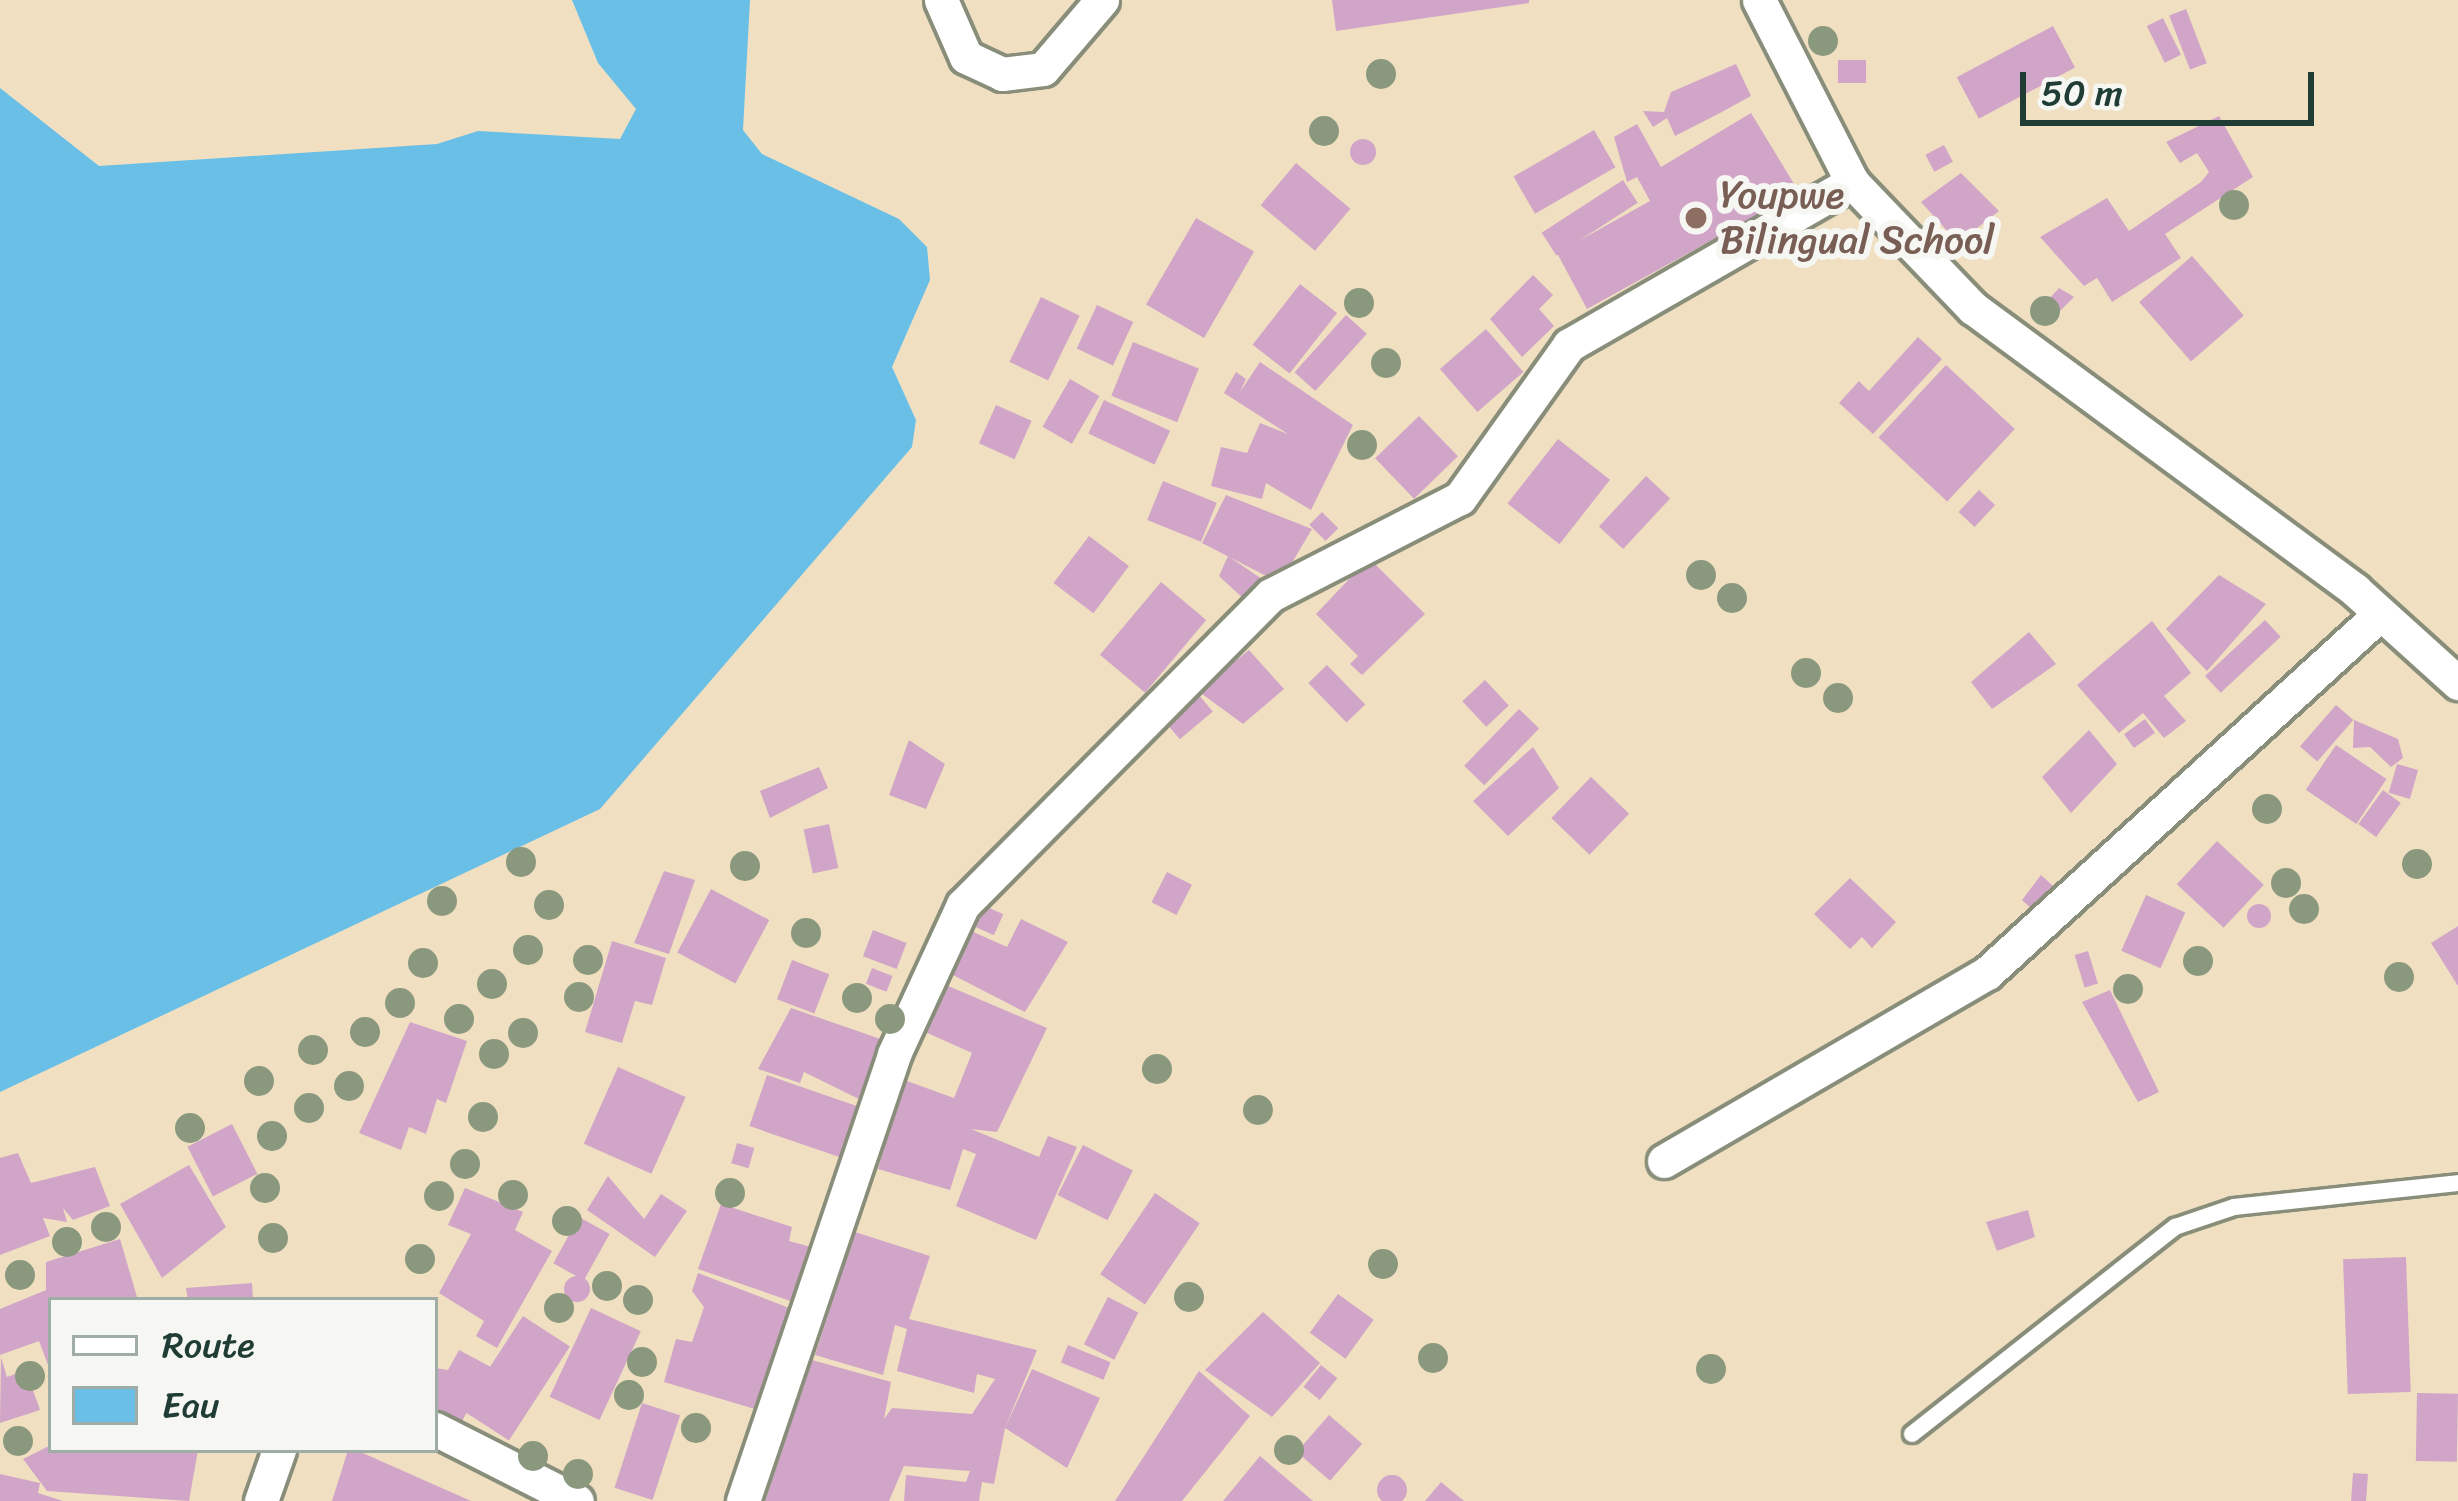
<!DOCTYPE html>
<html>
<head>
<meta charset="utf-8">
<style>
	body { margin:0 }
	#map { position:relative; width:2458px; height:1501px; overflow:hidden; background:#f0e0c1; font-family:Sriracha,sans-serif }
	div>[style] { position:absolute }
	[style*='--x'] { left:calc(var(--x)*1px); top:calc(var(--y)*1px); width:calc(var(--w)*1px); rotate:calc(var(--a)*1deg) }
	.water>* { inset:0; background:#6abfe7 }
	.building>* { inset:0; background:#d1a5c7; transform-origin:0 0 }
	.round { border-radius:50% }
	.roads { filter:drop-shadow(3px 0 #888e7a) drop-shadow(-3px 0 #888e7a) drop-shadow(0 3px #888e7a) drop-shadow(0 -3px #888e7a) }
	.service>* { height:16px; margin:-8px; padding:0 8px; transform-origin:8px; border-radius:8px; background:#fff }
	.minor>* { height:33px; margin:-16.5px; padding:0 16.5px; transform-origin:16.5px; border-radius:16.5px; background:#fff }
	.trees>* { width:30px; height:30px; margin:-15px; border-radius:50%; background:#8a987e }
	.dots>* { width:33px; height:33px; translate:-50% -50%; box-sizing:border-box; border:6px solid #f6f6f2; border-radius:50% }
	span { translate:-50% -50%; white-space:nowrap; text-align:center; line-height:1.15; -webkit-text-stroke:12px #f6f6f2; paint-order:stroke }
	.education-label { font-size:39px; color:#785e54 }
	.left { translate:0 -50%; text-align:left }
	.legend { position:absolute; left:48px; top:1297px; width:390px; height:156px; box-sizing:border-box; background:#f6f6f2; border:3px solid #a0aca6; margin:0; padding:15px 21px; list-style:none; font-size:36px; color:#1f3d34 }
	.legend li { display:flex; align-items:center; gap:24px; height:60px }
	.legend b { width:60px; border:3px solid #a0aca6 }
	.scale { position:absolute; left:2020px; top:72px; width:294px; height:54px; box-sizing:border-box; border:6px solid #1f3d34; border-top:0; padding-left:15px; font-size:36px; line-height:42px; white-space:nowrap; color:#1f3d34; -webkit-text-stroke:9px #f6f6f2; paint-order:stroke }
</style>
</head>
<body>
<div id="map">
	<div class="water">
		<div style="clip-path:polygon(572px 0,750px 0,743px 130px,762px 154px,899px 219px,927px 247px,930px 280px,892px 367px,916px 420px,912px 447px,600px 809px,0 1092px,0 88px,99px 166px,437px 144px,478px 131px,620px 139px,636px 109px,598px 63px)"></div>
	</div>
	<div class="building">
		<div style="clip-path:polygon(1332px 0,1529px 0,1529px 3px,1336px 31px)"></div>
		<div style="left:2186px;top:9px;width:58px;height:18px;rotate:69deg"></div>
		<div style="left:2163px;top:18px;width:41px;height:18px;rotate:64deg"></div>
		<div style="left:2053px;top:26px;width:47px;height:109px;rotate:62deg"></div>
		<div style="left:1838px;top:60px;width:28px;height:23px"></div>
		<div style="clip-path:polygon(1736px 64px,1751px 96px,1720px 113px,1675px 136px,1667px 118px,1653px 127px,1643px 111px,1664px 112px,1671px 92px)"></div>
		<div style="clip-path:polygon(1751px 113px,1799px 192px,1587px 309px,1557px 253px,1650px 201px,1637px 177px,1627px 182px,1614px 137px,1637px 124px,1661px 167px)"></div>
		<div style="clip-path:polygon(2219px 116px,2253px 177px,2165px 234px,2181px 258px,2112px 302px,2097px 278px,2084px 286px,2040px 237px,2107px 198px,2129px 231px,2201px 182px,2209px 172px,2197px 153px,2180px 163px,2166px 142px)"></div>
		<div style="left:1594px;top:130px;width:43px;height:93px;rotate:60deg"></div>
		<div class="round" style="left:1350px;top:139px;width:26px;height:26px"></div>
		<div style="left:1944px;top:145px;width:19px;height:21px;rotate:62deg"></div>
		<div style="left:1296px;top:163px;width:71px;height:55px;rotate:40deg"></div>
		<div style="clip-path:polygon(1961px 173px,1999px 211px,1958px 243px,1921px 202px)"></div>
		<div style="left:1623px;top:180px;width:27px;height:97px;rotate:57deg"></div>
		<div style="left:1196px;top:218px;width:67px;height:100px;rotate:30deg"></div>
		<div style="left:2192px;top:256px;width:79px;height:70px;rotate:49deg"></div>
		<div style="clip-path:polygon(1533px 275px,1553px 295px,1539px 309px,1554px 326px,1522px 357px,1490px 319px)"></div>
		<div style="left:1300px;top:284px;width:47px;height:77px;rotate:38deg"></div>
		<div style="clip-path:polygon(2059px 288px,2074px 297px,2059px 312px,2047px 301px)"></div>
		<div style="left:1041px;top:297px;width:43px;height:72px;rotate:26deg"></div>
		<div style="left:1097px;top:305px;width:40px;height:48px;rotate:25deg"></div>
		<div style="left:1346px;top:315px;width:28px;height:77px;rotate:42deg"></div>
		<div style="left:1486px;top:329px;width:57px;height:61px;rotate:49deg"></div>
		<div style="clip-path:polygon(1918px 337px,1942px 359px,1873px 434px,1839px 403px,1859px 381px,1869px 391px)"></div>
		<div style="left:1133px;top:342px;width:71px;height:58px;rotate:22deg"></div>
		<div style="clip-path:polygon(1260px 362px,1353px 425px,1311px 510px,1266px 483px,1262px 499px,1211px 486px,1221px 447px,1247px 453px,1260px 423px,1288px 434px,1224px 393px,1236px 372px,1246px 379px,1240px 392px)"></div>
		<div style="left:1946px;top:365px;width:94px;height:99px;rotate:43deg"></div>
		<div style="left:1070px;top:379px;width:34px;height:55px;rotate:30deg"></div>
		<div style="left:1104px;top:400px;width:73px;height:37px;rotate:25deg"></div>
		<div style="left:996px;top:405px;width:39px;height:42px;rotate:24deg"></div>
		<div style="left:1419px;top:416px;width:56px;height:61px;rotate:46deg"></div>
		<div style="left:1558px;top:439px;width:66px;height:82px;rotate:38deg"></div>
		<div style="left:1646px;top:476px;width:33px;height:69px;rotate:43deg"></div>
		<div style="left:1163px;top:481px;width:58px;height:42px;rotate:22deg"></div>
		<div style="left:1979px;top:490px;width:22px;height:30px;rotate:43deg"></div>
		<div style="clip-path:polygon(1226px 495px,1312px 529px,1280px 583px,1202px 543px)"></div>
		<div style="left:1322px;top:512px;width:23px;height:18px;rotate:45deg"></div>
		<div style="left:1089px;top:536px;width:50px;height:59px;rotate:37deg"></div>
		<div style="clip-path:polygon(1228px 556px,1265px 581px,1247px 602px,1219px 576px)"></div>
		<div style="clip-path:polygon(1369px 558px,1425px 614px,1362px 675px,1350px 664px,1358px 656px,1316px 614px)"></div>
		<div style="clip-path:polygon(2219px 575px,2266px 604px,2207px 671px,2166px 629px)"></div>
		<div style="left:1161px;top:582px;width:59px;height:95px;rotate:40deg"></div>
		<div style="left:2265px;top:620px;width:23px;height:82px;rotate:47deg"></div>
		<div style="clip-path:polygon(2152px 621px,2191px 673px,2164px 696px,2186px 721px,2164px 738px,2143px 713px,2119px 733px,2077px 685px)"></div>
		<div style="clip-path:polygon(2029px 632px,2056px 664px,1992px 709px,1971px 682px)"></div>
		<div style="clip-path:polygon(1249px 650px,1284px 689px,1243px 724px,1198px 691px)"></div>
		<div style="left:1327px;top:665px;width:55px;height:26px;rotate:46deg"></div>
		<div style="left:1485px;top:680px;width:35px;height:31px;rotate:47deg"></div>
		<div style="left:1198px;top:694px;width:23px;height:43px;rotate:50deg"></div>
		<div style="left:2336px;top:705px;width:23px;height:55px;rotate:41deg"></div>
		<div style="left:1519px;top:709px;width:28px;height:79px;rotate:44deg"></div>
		<div style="left:2145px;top:719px;width:17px;height:26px;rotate:54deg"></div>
		<div style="clip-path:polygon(2354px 720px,2398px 739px,2403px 758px,2391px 767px,2370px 747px,2353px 748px)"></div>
		<div style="clip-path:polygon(2089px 730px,2117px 764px,2071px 813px,2042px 777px)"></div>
		<div style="clip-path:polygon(909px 740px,945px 764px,926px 809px,889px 795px)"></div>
		<div style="left:2336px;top:745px;width:61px;height:54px;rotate:34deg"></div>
		<div style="clip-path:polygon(1533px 747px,1559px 788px,1508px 836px,1473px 801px)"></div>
		<div style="left:2397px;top:764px;width:22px;height:30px;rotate:16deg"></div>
		<div style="clip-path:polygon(819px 767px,828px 788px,770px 818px,760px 791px)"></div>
		<div style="left:1591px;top:777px;width:53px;height:57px;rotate:44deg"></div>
		<div style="left:2383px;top:790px;width:22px;height:42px;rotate:36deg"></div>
		<div style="left:829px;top:824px;width:45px;height:26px;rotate:78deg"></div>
		<div style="left:2217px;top:841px;width:64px;height:59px;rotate:43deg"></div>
		<div style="clip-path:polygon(664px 871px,695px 880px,669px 954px,634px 943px)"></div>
		<div style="left:1167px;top:872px;width:28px;height:34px;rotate:27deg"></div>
		<div style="clip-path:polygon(2041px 875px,2062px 894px,2044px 920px,2022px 900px)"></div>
		<div style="clip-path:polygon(1850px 878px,1896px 922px,1872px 948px,1862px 937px,1850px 949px,1814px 914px)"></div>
		<div style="left:711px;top:889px;width:66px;height:72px;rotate:28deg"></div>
		<div style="left:2146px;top:895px;width:43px;height:61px;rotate:24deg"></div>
		<div class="round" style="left:2247px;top:904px;width:24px;height:24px"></div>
		<div style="left:985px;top:906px;width:20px;height:23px;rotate:24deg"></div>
		<div style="clip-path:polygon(1021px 919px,1068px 942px,1025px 1012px,947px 972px,969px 930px,1007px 947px)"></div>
		<div style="clip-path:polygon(2458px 926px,2458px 986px,2431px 943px)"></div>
		<div style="left:873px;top:930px;width:36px;height:28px;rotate:21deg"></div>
		<div style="clip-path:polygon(612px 941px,666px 958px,652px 1005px,635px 1001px,622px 1043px,585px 1032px)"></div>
		<div style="left:2088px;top:951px;width:34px;height:14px;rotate:73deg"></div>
		<div style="left:792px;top:960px;width:40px;height:42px;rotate:21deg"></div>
		<div style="left:872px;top:968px;width:22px;height:17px;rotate:21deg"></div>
		<div style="clip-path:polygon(946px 985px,1047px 1028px,997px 1132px,971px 1129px,1039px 1157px,1048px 1136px,1077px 1147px,1036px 1240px,956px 1206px,976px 1154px,963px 1149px,950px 1190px,878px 1169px,904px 1080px,954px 1098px,972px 1053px,923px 1031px)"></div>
		<div style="clip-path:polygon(2110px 990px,2159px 1092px,2138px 1102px,2082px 1002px)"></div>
		<div style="clip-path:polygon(791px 1008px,892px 1043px,869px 1104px,804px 1072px,800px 1083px,758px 1069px)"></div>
		<div style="clip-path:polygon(410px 1022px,467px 1041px,446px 1103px,437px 1099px,426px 1134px,409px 1127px,401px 1150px,359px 1133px)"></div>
		<div style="left:618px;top:1067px;width:74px;height:84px;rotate:24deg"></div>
		<div style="left:767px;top:1075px;width:98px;height:54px;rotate:19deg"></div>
		<div style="left:232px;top:1124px;width:56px;height:50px;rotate:63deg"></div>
		<div style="left:737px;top:1143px;width:18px;height:21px;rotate:16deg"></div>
		<div style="left:1083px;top:1145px;width:56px;height:56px;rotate:27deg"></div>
		<div style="clip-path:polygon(18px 1153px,31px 1183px,95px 1167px,110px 1206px,73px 1220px,63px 1208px,67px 1222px,43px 1218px,50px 1236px,0 1255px,0 1158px)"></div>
		<div style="clip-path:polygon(189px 1165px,226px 1227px,162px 1278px,120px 1204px)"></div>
		<div style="clip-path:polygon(608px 1176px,644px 1219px,661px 1194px,687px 1211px,655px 1257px,587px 1210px)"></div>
		<div style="clip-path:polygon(465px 1188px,523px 1212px,515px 1230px,552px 1251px,497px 1348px,476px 1336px,484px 1321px,439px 1293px,471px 1234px,448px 1225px)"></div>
		<div style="left:1155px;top:1193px;width:54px;height:98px;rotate:34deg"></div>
		<div style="clip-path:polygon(721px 1204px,792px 1227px,789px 1241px,822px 1250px,805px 1306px,698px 1269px)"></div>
		<div style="clip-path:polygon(2028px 1210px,2035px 1237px,1997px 1251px,1986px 1222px)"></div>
		<div style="left:579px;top:1217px;width:35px;height:53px;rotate:29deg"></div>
		<div style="clip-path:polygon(855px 1232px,930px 1256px,909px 1319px,1037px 1350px,1005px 1428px,1032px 1369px,1100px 1398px,1067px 1468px,1005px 1428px,994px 1484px,982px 1482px,979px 1501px,904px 1501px,906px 1475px,966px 1482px,970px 1471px,904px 1466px,889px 1501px,765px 1501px,812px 1360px,891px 1382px,884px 1419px,892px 1408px,972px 1414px,995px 1379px,977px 1374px,974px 1393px,897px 1371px,907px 1329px,895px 1325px,883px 1375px,815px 1355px)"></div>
		<div style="clip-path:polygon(120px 1239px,137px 1297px,51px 1300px,51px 1373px,39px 1341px,0 1355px,0 1309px,46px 1290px,46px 1262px)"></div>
		<div style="left:2406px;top:1257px;width:135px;height:63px;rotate:88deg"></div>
		<div style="clip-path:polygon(698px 1273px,797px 1311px,768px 1413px,664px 1382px,676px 1339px,692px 1342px,704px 1307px,692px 1291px)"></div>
		<div class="round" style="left:564px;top:1276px;width:26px;height:26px"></div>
		<div style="clip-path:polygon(252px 1283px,253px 1300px,188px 1300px,186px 1288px)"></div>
		<div style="left:1338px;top:1294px;width:44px;height:48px;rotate:36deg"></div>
		<div style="left:1108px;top:1297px;width:34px;height:53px;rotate:27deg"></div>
		<div style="left:591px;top:1308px;width:55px;height:98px;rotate:25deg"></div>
		<div style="clip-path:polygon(1263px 1312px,1320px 1363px,1272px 1417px,1205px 1370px)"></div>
		<div style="left:523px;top:1316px;width:56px;height:112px;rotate:33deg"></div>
		<div style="left:1068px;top:1345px;width:46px;height:19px;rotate:22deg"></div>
		<div style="clip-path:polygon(459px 1350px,491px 1367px,460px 1425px,435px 1412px,435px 1368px,448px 1370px)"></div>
		<div style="clip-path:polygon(1px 1357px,7px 1377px,26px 1370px,40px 1410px,0 1423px)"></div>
		<div style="left:1321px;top:1365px;width:21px;height:28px;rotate:39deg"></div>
		<div style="clip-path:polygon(1199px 1371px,1250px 1416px,1182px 1501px,1115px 1501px)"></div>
		<div style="left:2417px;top:1393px;width:41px;height:68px;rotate:1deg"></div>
		<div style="left:642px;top:1403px;width:40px;height:89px;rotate:18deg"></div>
		<div style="left:1329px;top:1415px;width:44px;height:49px;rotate:41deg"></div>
		<div style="clip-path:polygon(51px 1445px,198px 1450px,189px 1501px,47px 1491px,23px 1459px)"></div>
		<div style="clip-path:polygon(348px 1450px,356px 1450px,471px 1501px,332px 1501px)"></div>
		<div style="clip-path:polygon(1260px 1456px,1313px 1501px,1223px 1501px)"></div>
		<div style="left:2353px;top:1473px;width:15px;height:28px;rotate:4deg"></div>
		<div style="clip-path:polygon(0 1474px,40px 1483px,38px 1493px,63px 1501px,0 1501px)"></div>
		<div class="round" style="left:1377px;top:1475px;width:30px;height:30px"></div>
		<div style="clip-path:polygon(1441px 1482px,1464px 1501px,1425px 1501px)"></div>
	</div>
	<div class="roads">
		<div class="service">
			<div style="--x:1912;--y:1434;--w:335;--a:-38.2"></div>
			<div style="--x:2175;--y:1227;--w:62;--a:-18.7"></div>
			<div style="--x:2234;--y:1207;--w:225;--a:-6.1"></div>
		</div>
		<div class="minor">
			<div style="--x:941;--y:0;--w:62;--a:66.3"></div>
			<div style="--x:966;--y:57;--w:40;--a:25"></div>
			<div style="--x:1002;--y:74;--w:41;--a:-7"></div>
			<div style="--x:1043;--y:69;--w:91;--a:-49.5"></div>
			<div style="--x:1759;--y:0;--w:204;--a:62.9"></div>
			<div style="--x:1852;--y:182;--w:175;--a:46.2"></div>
			<div style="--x:1973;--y:308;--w:475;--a:36.4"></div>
			<div style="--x:2355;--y:590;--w:139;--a:42.1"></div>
			<div style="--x:1664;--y:1161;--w:374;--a:-30.2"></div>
			<div style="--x:1987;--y:973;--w:532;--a:-42.41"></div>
			<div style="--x:435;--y:1429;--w:159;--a:26.9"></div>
			<div style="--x:261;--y:1501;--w:54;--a:-70.6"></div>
			<div style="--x:743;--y:1501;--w:472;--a:-71.3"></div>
			<div style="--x:894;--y:1054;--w:164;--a:-65.2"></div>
			<div style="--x:963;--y:905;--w:437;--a:-45.2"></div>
			<div style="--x:1271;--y:595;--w:212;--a:-27.2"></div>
			<div style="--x:1460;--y:498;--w:188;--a:-54.5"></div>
			<div style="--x:1569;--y:345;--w:327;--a:-29.9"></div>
		</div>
	</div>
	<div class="trees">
		<div style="left:1823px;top:41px"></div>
		<div style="left:1381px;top:74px"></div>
		<div style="left:1324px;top:131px"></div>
		<div style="left:2234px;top:205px"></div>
		<div style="left:1359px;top:303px"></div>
		<div style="left:2045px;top:311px"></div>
		<div style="left:1386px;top:363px"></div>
		<div style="left:1362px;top:445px"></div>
		<div style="left:1701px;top:575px"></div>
		<div style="left:1732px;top:598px"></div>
		<div style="left:1806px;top:673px"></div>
		<div style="left:1838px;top:698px"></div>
		<div style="left:2267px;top:809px"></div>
		<div style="left:521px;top:862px"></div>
		<div style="left:2417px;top:864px"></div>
		<div style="left:745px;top:866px"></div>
		<div style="left:2286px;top:883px"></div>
		<div style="left:442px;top:901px"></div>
		<div style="left:549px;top:905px"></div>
		<div style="left:2304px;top:909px"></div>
		<div style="left:806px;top:933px"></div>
		<div style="left:528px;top:950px"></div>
		<div style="left:588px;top:960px"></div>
		<div style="left:2198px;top:961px"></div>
		<div style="left:423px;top:963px"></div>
		<div style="left:2399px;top:977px"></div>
		<div style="left:492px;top:984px"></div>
		<div style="left:2128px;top:989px"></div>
		<div style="left:579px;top:997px"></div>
		<div style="left:857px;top:998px"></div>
		<div style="left:400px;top:1003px"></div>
		<div style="left:459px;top:1019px"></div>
		<div style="left:890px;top:1019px"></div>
		<div style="left:365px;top:1032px"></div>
		<div style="left:523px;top:1033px"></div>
		<div style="left:313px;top:1050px"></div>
		<div style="left:494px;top:1054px"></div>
		<div style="left:1157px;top:1069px"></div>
		<div style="left:259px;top:1081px"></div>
		<div style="left:349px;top:1086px"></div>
		<div style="left:309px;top:1108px"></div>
		<div style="left:1258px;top:1110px"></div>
		<div style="left:483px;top:1117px"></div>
		<div style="left:190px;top:1128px"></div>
		<div style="left:272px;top:1136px"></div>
		<div style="left:465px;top:1164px"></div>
		<div style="left:265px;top:1188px"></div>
		<div style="left:730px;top:1193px"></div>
		<div style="left:513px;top:1195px"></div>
		<div style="left:439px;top:1196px"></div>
		<div style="left:567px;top:1221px"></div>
		<div style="left:106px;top:1227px"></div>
		<div style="left:273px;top:1238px"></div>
		<div style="left:67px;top:1242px"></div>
		<div style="left:420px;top:1259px"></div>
		<div style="left:1383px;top:1264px"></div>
		<div style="left:20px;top:1275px"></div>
		<div style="left:607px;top:1286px"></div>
		<div style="left:1189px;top:1297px"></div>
		<div style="left:638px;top:1300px"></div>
		<div style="left:559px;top:1308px"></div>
		<div style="left:1433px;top:1358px"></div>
		<div style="left:642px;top:1362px"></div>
		<div style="left:1711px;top:1369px"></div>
		<div style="left:30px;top:1376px"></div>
		<div style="left:629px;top:1395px"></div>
		<div style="left:696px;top:1428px"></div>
		<div style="left:18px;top:1441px"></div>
		<div style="left:1289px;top:1450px"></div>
		<div style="left:533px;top:1456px"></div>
		<div style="left:578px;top:1474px"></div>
	</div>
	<div class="dots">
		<div style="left:1696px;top:218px;background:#8d6e63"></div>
	</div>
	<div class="education-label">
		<span class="left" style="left:1720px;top:218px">Youpwe<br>Bilingual School</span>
	</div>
	<ul class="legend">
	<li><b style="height:15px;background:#fff"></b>Route</li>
	<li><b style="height:33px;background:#6abfe7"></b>Eau</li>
	</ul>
	<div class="scale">50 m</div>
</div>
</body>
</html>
